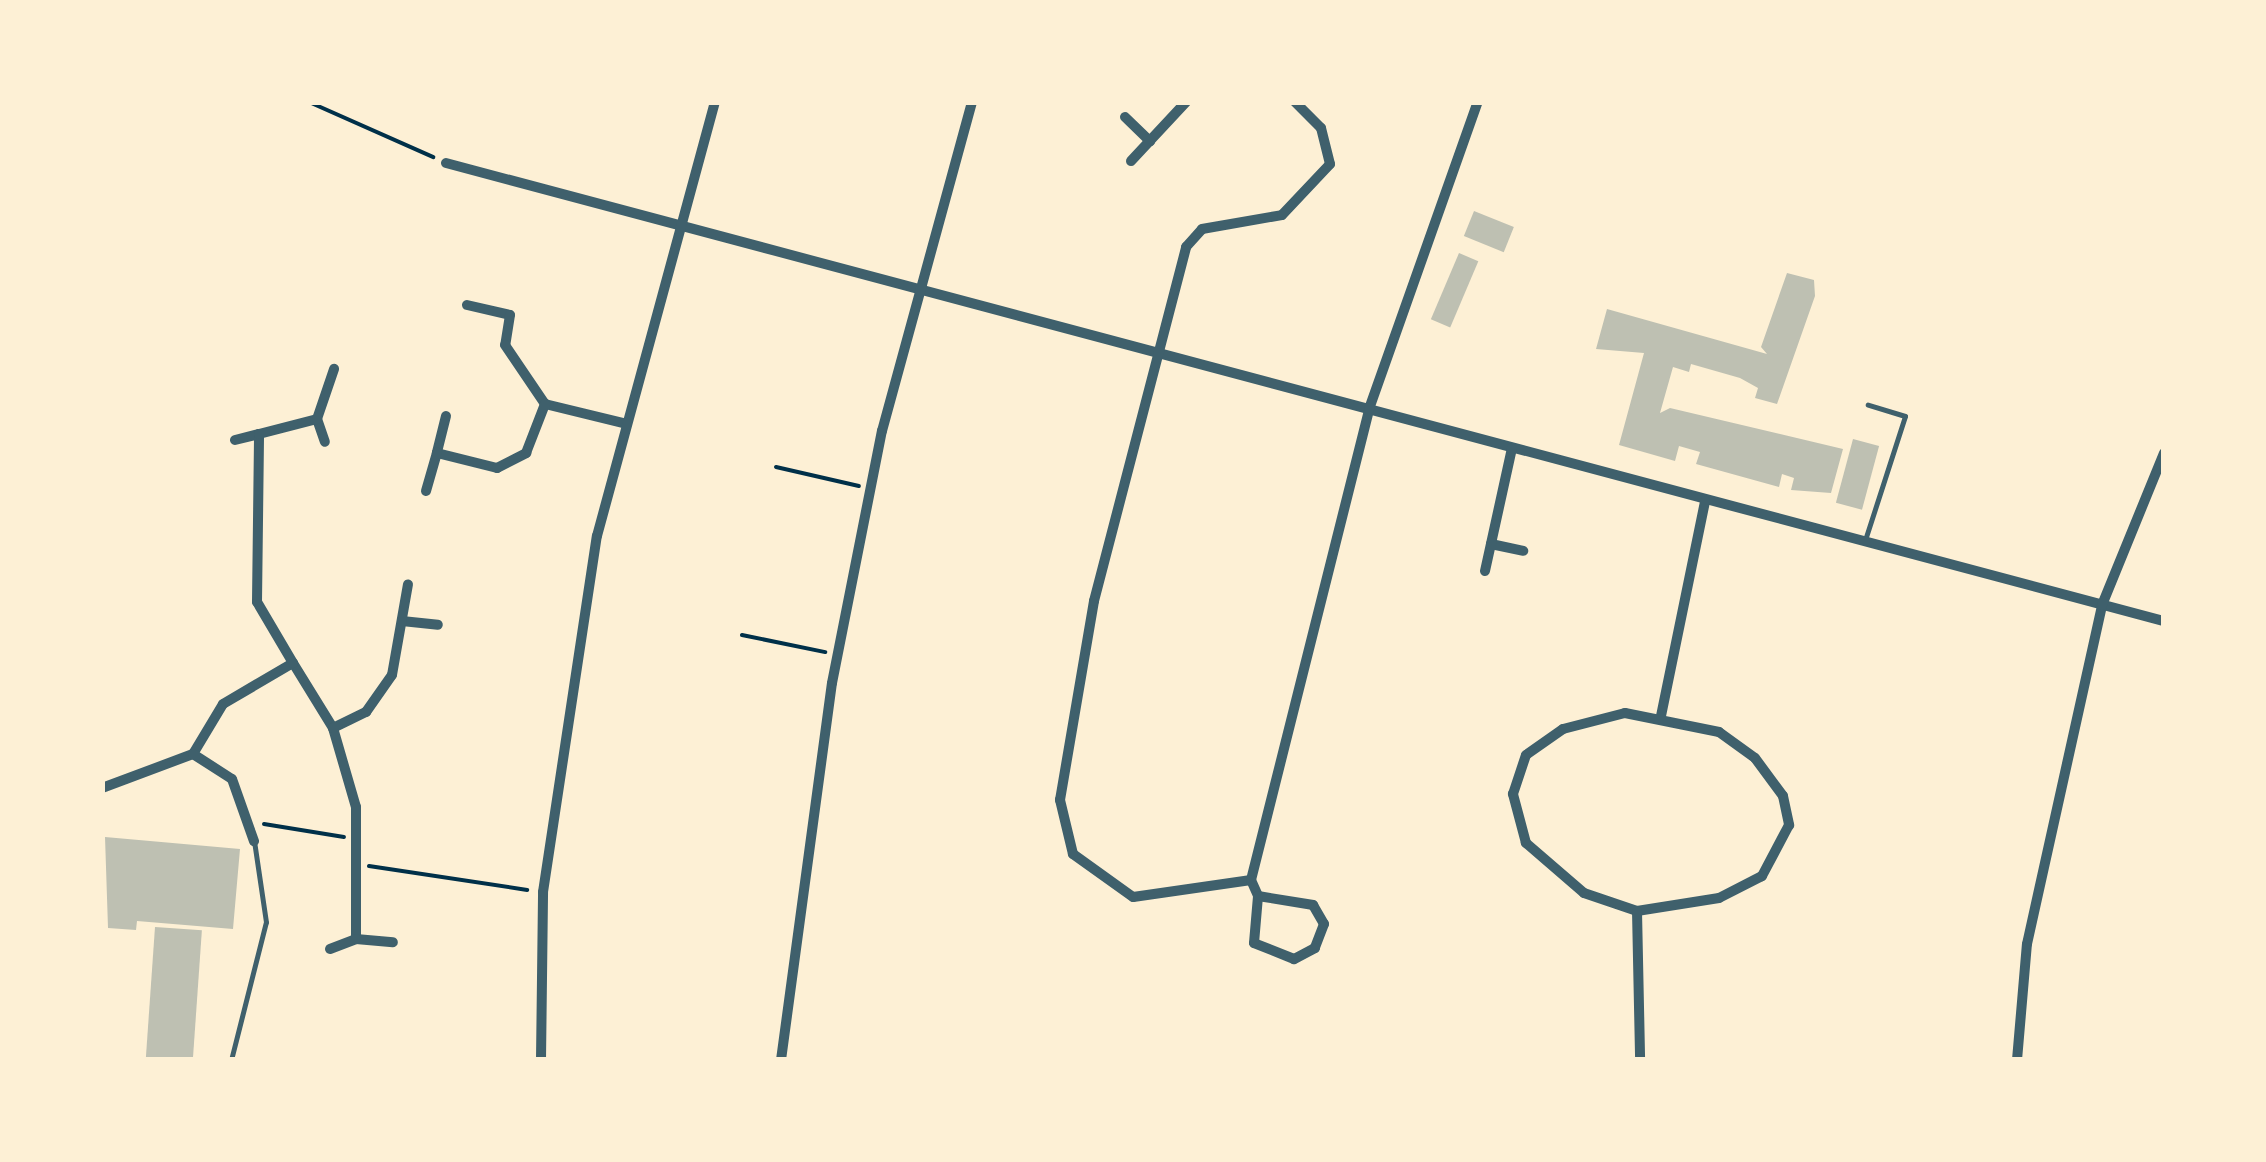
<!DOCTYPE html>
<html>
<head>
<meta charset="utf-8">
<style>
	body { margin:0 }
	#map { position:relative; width:2266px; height:1162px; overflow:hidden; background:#fdf0d5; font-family:"Varela Round",sans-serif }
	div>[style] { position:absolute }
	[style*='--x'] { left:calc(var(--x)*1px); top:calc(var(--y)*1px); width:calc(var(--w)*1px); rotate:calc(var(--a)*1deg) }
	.building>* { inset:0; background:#bec0b2; transform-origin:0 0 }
	.path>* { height:4px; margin:-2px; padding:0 2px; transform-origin:2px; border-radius:2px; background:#003049 }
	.service>* { height:5px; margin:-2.5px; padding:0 2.5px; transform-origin:2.5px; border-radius:2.5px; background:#3f606c }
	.minor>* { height:10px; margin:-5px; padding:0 5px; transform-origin:5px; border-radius:5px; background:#3f606c }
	span { translate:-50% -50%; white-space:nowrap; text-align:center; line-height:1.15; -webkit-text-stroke:8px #fdf0d5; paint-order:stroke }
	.frame { position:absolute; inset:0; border:105px solid #fdf0d5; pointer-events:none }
</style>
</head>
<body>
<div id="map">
	<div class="building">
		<div style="left:1474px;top:211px;width:43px;height:27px;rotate:22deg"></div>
		<div style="left:1459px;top:253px;width:21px;height:72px;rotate:23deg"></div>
		<div style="clip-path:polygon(1787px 273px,1814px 280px,1815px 296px,1777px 404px,1755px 398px,1758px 388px,1740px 378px,1691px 364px,1689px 372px,1673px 367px,1660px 413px,1670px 408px,1843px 449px,1831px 493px,1791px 490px,1794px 478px,1782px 474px,1779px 487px,1696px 464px,1700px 452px,1679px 446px,1675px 461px,1619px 445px,1644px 353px,1596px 349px,1607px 309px,1767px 354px,1761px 347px)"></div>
		<div style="left:1853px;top:439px;width:27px;height:66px;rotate:15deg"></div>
		<div style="clip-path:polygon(105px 837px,240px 849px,233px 929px,137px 921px,136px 930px,108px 928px)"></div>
		<div style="left:155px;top:927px;width:47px;height:134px;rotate:4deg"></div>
	</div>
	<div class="path">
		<div style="--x:309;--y:102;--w:136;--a:23.9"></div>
		<div style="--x:776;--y:467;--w:85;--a:12.9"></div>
		<div style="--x:742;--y:635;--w:85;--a:11.6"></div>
		<div style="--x:264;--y:824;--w:81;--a:9.2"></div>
		<div style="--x:369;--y:866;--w:160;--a:8.6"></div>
	</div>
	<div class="service">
		<div style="--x:1865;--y:540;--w:130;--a:-72.1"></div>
		<div style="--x:1905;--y:416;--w:39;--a:-163"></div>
		<div style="--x:231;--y:1060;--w:142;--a:-75.8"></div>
		<div style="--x:266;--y:922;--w:82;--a:-98.4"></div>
	</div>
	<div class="minor">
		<div style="--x:1125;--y:117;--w:35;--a:44"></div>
		<div style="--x:1131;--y:161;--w:81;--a:-47"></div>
		<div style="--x:446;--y:163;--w:1778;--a:14.93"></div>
		<div style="--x:467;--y:305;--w:44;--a:13.1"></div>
		<div style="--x:510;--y:315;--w:30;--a:99"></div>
		<div style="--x:505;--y:345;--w:71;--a:55.9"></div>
		<div style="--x:545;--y:404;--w:84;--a:13.7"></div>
		<div style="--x:446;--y:416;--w:38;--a:104"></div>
		<div style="--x:437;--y:453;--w:62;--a:14"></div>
		<div style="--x:497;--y:468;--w:33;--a:-27"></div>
		<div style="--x:526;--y:453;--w:53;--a:-68.8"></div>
		<div style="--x:317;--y:419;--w:24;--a:71"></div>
		<div style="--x:235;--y:440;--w:25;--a:-14"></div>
		<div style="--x:426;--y:491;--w:40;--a:-74"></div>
		<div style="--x:1491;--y:544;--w:33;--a:12"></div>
		<div style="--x:1485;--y:571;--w:126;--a:-77.6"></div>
		<div style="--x:402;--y:621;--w:36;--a:6"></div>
		<div style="--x:293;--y:663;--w:76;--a:58.4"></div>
		<div style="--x:333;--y:728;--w:82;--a:73.8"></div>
		<div style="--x:356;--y:807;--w:132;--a:90"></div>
		<div style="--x:356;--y:939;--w:37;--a:5"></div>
		<div style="--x:1625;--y:713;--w:96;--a:11.4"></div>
		<div style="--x:1719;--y:732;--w:44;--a:35.8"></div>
		<div style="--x:1755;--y:758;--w:47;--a:53.6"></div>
		<div style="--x:1783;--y:796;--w:30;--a:78"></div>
		<div style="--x:1789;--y:825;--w:58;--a:117.9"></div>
		<div style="--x:1762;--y:876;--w:48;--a:152.9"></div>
		<div style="--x:1719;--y:898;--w:83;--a:171"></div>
		<div style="--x:1637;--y:911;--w:56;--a:-161.2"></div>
		<div style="--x:1584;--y:893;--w:77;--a:-139.2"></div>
		<div style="--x:1526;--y:843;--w:51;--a:-104.9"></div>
		<div style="--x:1513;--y:794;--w:41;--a:-71.6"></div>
		<div style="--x:1526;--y:755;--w:45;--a:-35.1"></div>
		<div style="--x:1563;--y:729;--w:64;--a:-14.5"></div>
		<div style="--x:1661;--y:716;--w:219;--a:-78.4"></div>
		<div style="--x:333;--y:728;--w:37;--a:-26"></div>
		<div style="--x:366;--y:712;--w:45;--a:-54.9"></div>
		<div style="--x:392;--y:675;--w:92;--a:-80"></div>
		<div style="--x:193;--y:754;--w:58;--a:-59"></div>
		<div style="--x:223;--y:704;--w:81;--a:-30.4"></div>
		<div style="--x:293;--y:663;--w:71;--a:-120.5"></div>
		<div style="--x:257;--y:602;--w:168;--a:-89.3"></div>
		<div style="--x:259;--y:434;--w:60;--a:-14.5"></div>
		<div style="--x:317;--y:419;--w:53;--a:-71.2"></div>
		<div style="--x:102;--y:788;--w:97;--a:-20.5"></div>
		<div style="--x:193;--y:754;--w:46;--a:32.7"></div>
		<div style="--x:232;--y:779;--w:66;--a:70.5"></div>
		<div style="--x:1251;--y:880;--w:119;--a:171.8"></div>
		<div style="--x:1133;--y:897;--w:74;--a:-144.4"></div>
		<div style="--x:1073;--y:854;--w:56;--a:-103.5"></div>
		<div style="--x:1060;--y:800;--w:202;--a:-80.3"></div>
		<div style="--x:1094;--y:601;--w:366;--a:-75.4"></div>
		<div style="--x:1186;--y:247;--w:24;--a:-48"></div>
		<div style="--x:1202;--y:229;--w:81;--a:-9.9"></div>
		<div style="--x:1282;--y:215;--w:70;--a:-46.7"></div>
		<div style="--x:1330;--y:164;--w:37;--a:-104"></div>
		<div style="--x:1321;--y:128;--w:37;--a:-135"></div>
		<div style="--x:1251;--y:880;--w:486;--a:-75.9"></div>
		<div style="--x:1369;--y:409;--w:326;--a:-70.5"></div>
		<div style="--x:1251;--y:880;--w:17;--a:66"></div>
		<div style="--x:1258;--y:896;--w:56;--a:9.3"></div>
		<div style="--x:1313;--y:905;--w:22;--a:60"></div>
		<div style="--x:1324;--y:924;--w:26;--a:111"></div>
		<div style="--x:1315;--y:948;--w:24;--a:152"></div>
		<div style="--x:1294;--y:959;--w:43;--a:-158.2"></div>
		<div style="--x:1254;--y:943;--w:47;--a:-85.1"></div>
		<div style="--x:1637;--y:911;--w:149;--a:88.8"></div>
		<div style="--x:330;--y:949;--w:28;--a:-21"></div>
		<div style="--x:541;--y:1060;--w:168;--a:-89.3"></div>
		<div style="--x:543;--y:892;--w:360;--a:-81.4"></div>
		<div style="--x:597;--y:536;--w:450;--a:-74.8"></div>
		<div style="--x:781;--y:1060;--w:380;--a:-82.3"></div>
		<div style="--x:832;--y:683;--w:257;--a:-78.8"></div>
		<div style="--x:882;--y:431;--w:341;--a:-74.7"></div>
		<div style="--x:2017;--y:1060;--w:116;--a:-85.1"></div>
		<div style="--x:2027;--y:944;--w:347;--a:-77.5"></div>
		<div style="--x:2102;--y:605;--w:164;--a:-67.8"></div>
	</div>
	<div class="frame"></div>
</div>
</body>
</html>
